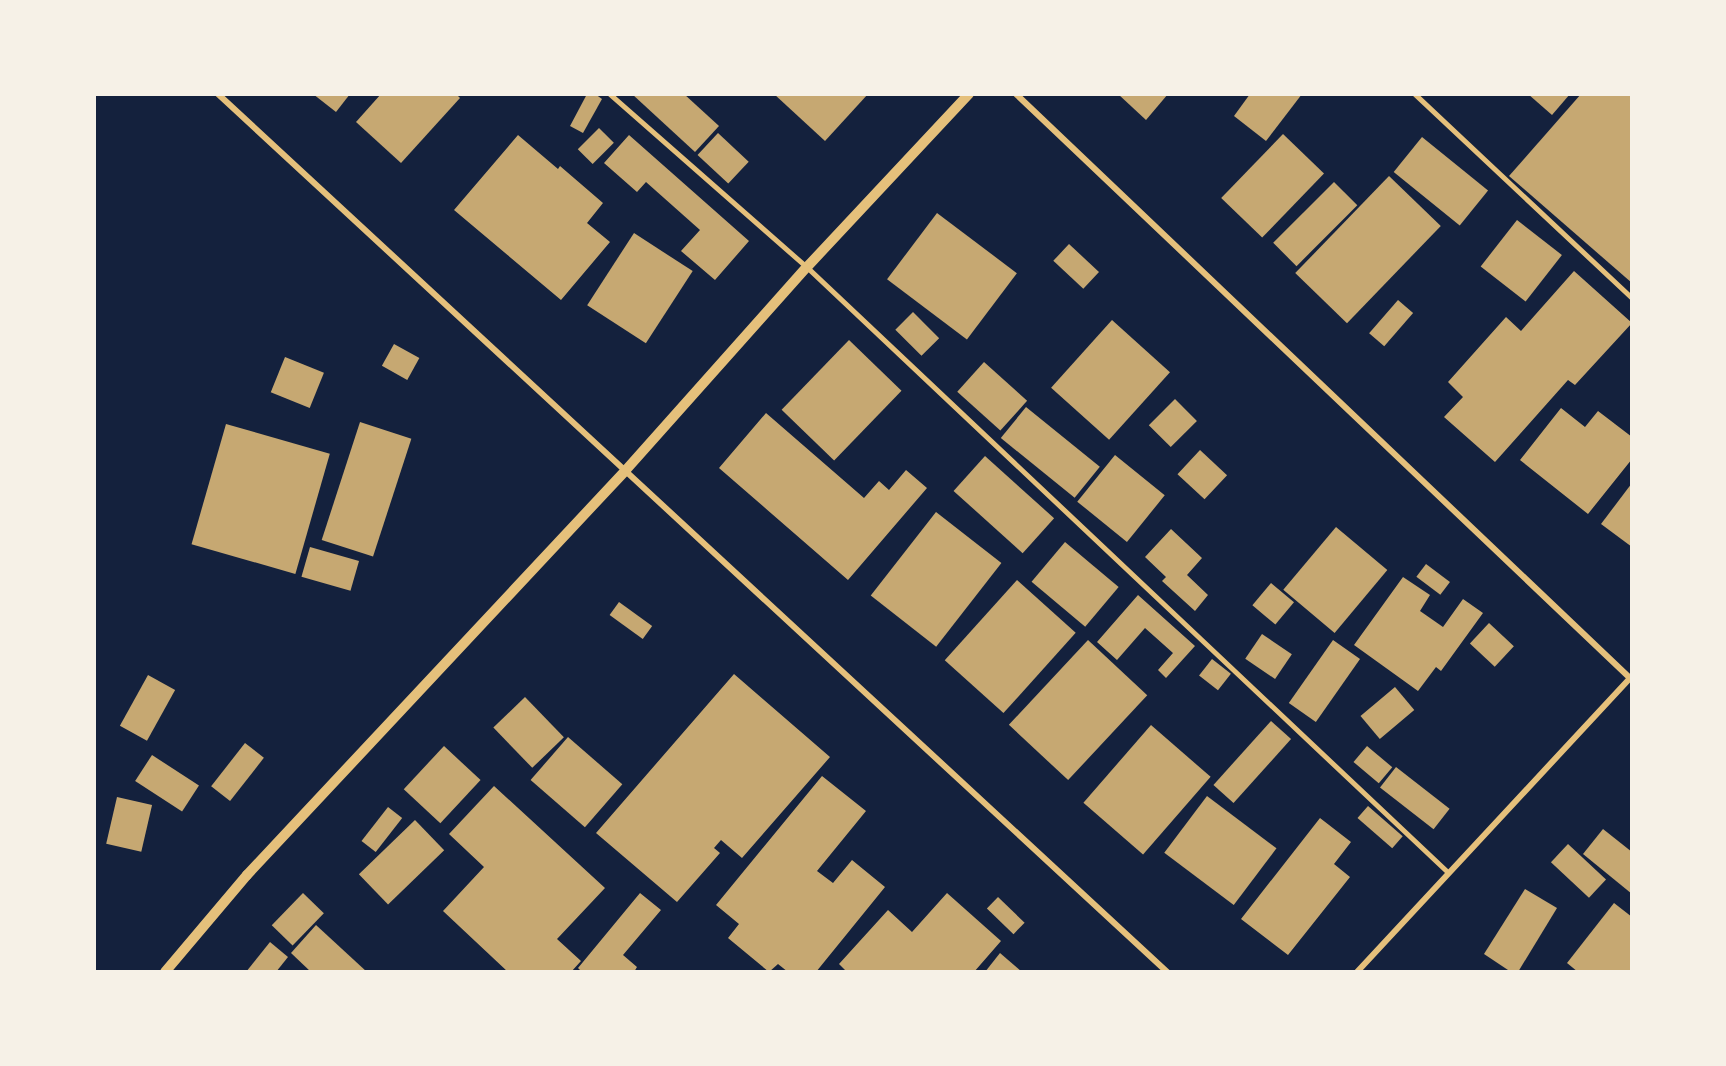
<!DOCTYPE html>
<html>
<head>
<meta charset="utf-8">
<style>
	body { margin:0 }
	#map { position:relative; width:1726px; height:1066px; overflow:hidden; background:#14213d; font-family:"PT Serif",serif }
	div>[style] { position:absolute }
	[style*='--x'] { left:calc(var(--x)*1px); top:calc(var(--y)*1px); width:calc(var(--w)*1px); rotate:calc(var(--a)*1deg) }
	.building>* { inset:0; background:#c6a872; transform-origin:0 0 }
	.service>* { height:4.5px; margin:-2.25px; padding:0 2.25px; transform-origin:2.25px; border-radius:2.25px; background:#e5c07b }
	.minor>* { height:6px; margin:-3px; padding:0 3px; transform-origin:3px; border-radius:3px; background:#e5c07b }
	.tertiary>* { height:10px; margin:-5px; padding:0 5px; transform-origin:5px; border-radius:5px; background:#e5c07b }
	span { translate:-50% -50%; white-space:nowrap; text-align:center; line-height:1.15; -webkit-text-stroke:6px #f6f1e7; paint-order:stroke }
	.frame { position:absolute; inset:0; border:96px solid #f6f1e7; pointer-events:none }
</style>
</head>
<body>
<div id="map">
	<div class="building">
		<div style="clip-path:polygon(313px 94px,350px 94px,336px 112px)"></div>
		<div style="clip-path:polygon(381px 94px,456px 94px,460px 98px,401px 163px,356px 122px)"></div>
		<div style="clip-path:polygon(587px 94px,595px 94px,602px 99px,583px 133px,570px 126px)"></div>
		<div style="clip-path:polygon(632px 94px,684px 94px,719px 126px,695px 152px)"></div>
		<div style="clip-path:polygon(774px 94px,868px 94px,825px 141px)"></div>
		<div style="clip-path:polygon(1118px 94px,1168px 94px,1146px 120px)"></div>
		<div style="clip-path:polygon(1250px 94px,1302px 94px,1266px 141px,1234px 116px)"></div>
		<div style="clip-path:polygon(1528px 94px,1570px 94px,1552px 115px)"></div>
		<div style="clip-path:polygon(1581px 94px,1632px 94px,1632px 283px,1509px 176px)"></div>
		<div style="left:599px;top:128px;width:21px;height:30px;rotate:45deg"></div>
		<div style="left:718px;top:133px;width:42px;height:30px;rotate:43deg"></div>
		<div style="left:1283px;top:134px;width:57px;height:89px;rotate:44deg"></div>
		<div style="clip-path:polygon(518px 135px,558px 169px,560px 166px,603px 203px,587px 223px,610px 242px,561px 300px,454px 210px)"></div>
		<div style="clip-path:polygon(629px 135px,749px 241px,715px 280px,681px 251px,700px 230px,646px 182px,637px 192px,604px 163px)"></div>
		<div style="left:1422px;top:137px;width:85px;height:45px;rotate:39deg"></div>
		<div style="left:1389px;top:176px;width:72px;height:135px;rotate:44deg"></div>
		<div style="left:1334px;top:182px;width:33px;height:86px;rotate:45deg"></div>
		<div style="left:937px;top:213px;width:100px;height:83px;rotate:37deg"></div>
		<div style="left:1517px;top:220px;width:57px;height:59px;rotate:38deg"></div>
		<div style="left:634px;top:233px;width:70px;height:86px;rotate:33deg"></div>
		<div style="left:1069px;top:244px;width:41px;height:23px;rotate:43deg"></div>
		<div style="clip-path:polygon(1574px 271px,1632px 323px,1575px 385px,1568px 380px,1495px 462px,1444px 417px,1463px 397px,1448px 382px,1506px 317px,1521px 331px)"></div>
		<div style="left:1398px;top:300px;width:20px;height:44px;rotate:41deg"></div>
		<div style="left:913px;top:312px;width:37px;height:25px;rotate:45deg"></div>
		<div style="left:1112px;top:320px;width:78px;height:91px;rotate:42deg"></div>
		<div style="left:849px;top:340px;width:73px;height:97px;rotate:44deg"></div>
		<div style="left:394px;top:344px;width:29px;height:25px;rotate:29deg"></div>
		<div style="left:285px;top:357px;width:42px;height:38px;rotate:22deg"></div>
		<div style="left:984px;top:362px;width:58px;height:40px;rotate:42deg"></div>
		<div style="left:1175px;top:399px;width:31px;height:37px;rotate:45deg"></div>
		<div style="left:1026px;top:407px;width:95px;height:40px;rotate:39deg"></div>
		<div style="clip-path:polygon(1561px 408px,1585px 427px,1598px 411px,1632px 437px,1632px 459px,1588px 514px,1520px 460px)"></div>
		<div style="clip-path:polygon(766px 413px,864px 498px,879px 481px,889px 490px,906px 470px,927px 488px,848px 580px,719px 468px)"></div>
		<div style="left:360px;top:422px;width:54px;height:124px;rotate:18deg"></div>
		<div style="left:226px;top:424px;width:108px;height:125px;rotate:16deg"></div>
		<div style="left:1200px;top:450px;width:37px;height:33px;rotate:43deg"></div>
		<div style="left:1115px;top:455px;width:64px;height:60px;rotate:39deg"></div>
		<div style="left:985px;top:456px;width:93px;height:47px;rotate:42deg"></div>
		<div style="clip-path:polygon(1632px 483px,1632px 547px,1601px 524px)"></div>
		<div style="left:936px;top:512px;width:83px;height:106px;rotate:38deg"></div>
		<div style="left:1336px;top:527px;width:67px;height:82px;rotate:40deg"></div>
		<div style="clip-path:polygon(1171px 529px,1202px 558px,1187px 575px,1208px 595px,1195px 611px,1162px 581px,1166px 577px,1145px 557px)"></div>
		<div style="left:1065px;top:542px;width:70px;height:52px;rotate:40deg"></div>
		<div style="left:310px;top:547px;width:51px;height:31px;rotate:16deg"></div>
		<div style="left:1426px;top:564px;width:30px;height:16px;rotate:37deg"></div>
		<div style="clip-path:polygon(1403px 577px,1430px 595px,1420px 611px,1443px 627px,1463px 599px,1483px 613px,1441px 671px,1436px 667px,1418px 691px,1354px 645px)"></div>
		<div style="left:1017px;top:580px;width:79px;height:108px;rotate:42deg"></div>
		<div style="left:1271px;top:583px;width:30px;height:29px;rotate:40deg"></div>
		<div style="clip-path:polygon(1138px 595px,1195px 646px,1166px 678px,1158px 670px,1173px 653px,1145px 628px,1117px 660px,1097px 642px)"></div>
		<div style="left:619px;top:602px;width:41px;height:16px;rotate:36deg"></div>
		<div style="left:1489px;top:623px;width:34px;height:28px;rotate:43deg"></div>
		<div style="left:1262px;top:634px;width:36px;height:30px;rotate:34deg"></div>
		<div style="left:1088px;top:640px;width:81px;height:116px;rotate:43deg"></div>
		<div style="left:1333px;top:640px;width:33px;height:77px;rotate:35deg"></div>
		<div style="left:1212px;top:659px;width:24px;height:21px;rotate:38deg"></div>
		<div style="clip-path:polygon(734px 674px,830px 757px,742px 858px,721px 840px,714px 848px,720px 853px,677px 902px,596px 833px)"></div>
		<div style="left:148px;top:675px;width:31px;height:58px;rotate:29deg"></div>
		<div style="left:1395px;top:687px;width:30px;height:45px;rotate:50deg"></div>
		<div style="left:525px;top:697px;width:56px;height:44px;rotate:46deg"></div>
		<div style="left:1271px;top:721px;width:27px;height:86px;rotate:42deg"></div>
		<div style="left:1151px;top:725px;width:79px;height:103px;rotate:41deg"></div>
		<div style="left:568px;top:737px;width:72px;height:57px;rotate:41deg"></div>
		<div style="left:245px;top:743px;width:24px;height:55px;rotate:38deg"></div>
		<div style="left:444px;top:746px;width:50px;height:59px;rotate:43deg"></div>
		<div style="left:1367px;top:746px;width:33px;height:21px;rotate:40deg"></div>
		<div style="left:152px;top:755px;width:56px;height:31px;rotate:33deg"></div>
		<div style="left:1396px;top:767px;width:68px;height:26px;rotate:38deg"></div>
		<div style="clip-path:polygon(822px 776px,866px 811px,817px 871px,833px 883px,852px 860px,885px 887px,816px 972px,788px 972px,778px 964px,769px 972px,728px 938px,739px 924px,716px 905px)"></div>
		<div style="clip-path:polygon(494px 786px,605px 888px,557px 939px,581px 961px,571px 972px,508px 972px,443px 911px,484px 867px,449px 834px)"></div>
		<div style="left:1207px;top:796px;width:87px;height:71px;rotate:37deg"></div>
		<div style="left:117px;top:797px;width:36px;height:48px;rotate:13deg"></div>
		<div style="left:1368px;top:806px;width:46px;height:16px;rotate:41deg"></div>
		<div style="left:388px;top:807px;width:18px;height:43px;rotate:38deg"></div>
		<div style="clip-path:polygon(1320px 818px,1351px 842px,1334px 864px,1350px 877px,1288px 955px,1241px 919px)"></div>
		<div style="left:415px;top:820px;width:42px;height:78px;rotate:46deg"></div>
		<div style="clip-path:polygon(1603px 829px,1632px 852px,1632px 894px,1583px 854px)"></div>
		<div style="left:1568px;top:844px;width:52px;height:25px;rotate:43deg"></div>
		<div style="clip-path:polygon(1525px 889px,1557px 908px,1518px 972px,1511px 972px,1484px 954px)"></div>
		<div style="left:303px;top:893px;width:29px;height:45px;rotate:44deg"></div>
		<div style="clip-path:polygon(640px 893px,661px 910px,623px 955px,637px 967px,634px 972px,582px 972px,578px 968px)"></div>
		<div style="clip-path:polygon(947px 893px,1001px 941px,974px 972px,847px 972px,839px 964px,888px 910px,912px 932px)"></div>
		<div style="left:998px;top:897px;width:37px;height:16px;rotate:44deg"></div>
		<div style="clip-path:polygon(1614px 903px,1632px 917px,1632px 972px,1578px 972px,1567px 963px)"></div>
		<div style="clip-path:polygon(316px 925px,367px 972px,311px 972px,291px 953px)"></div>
		<div style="clip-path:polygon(270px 942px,288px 957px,276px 972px,246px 972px)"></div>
		<div style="clip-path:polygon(1000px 953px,1022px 972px,985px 972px)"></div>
	</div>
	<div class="service">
		<div style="--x:610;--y:94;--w:262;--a:41.3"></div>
		<div style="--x:807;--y:267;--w:881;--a:43.35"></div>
		<div style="--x:1415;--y:94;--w:298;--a:43.2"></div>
	</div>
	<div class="minor">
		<div style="--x:218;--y:94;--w:1293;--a:42.77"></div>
		<div style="--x:1016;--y:94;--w:847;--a:43.57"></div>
		<div style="--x:1357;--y:972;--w:403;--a:-47.1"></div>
	</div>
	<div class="tertiary">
		<div style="--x:165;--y:972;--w:127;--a:-49.8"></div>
		<div style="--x:247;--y:875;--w:553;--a:-46.9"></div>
		<div style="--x:625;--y:471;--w:273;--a:-48.3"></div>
		<div style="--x:807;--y:267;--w:237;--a:-46.9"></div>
	</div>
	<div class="frame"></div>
</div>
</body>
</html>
